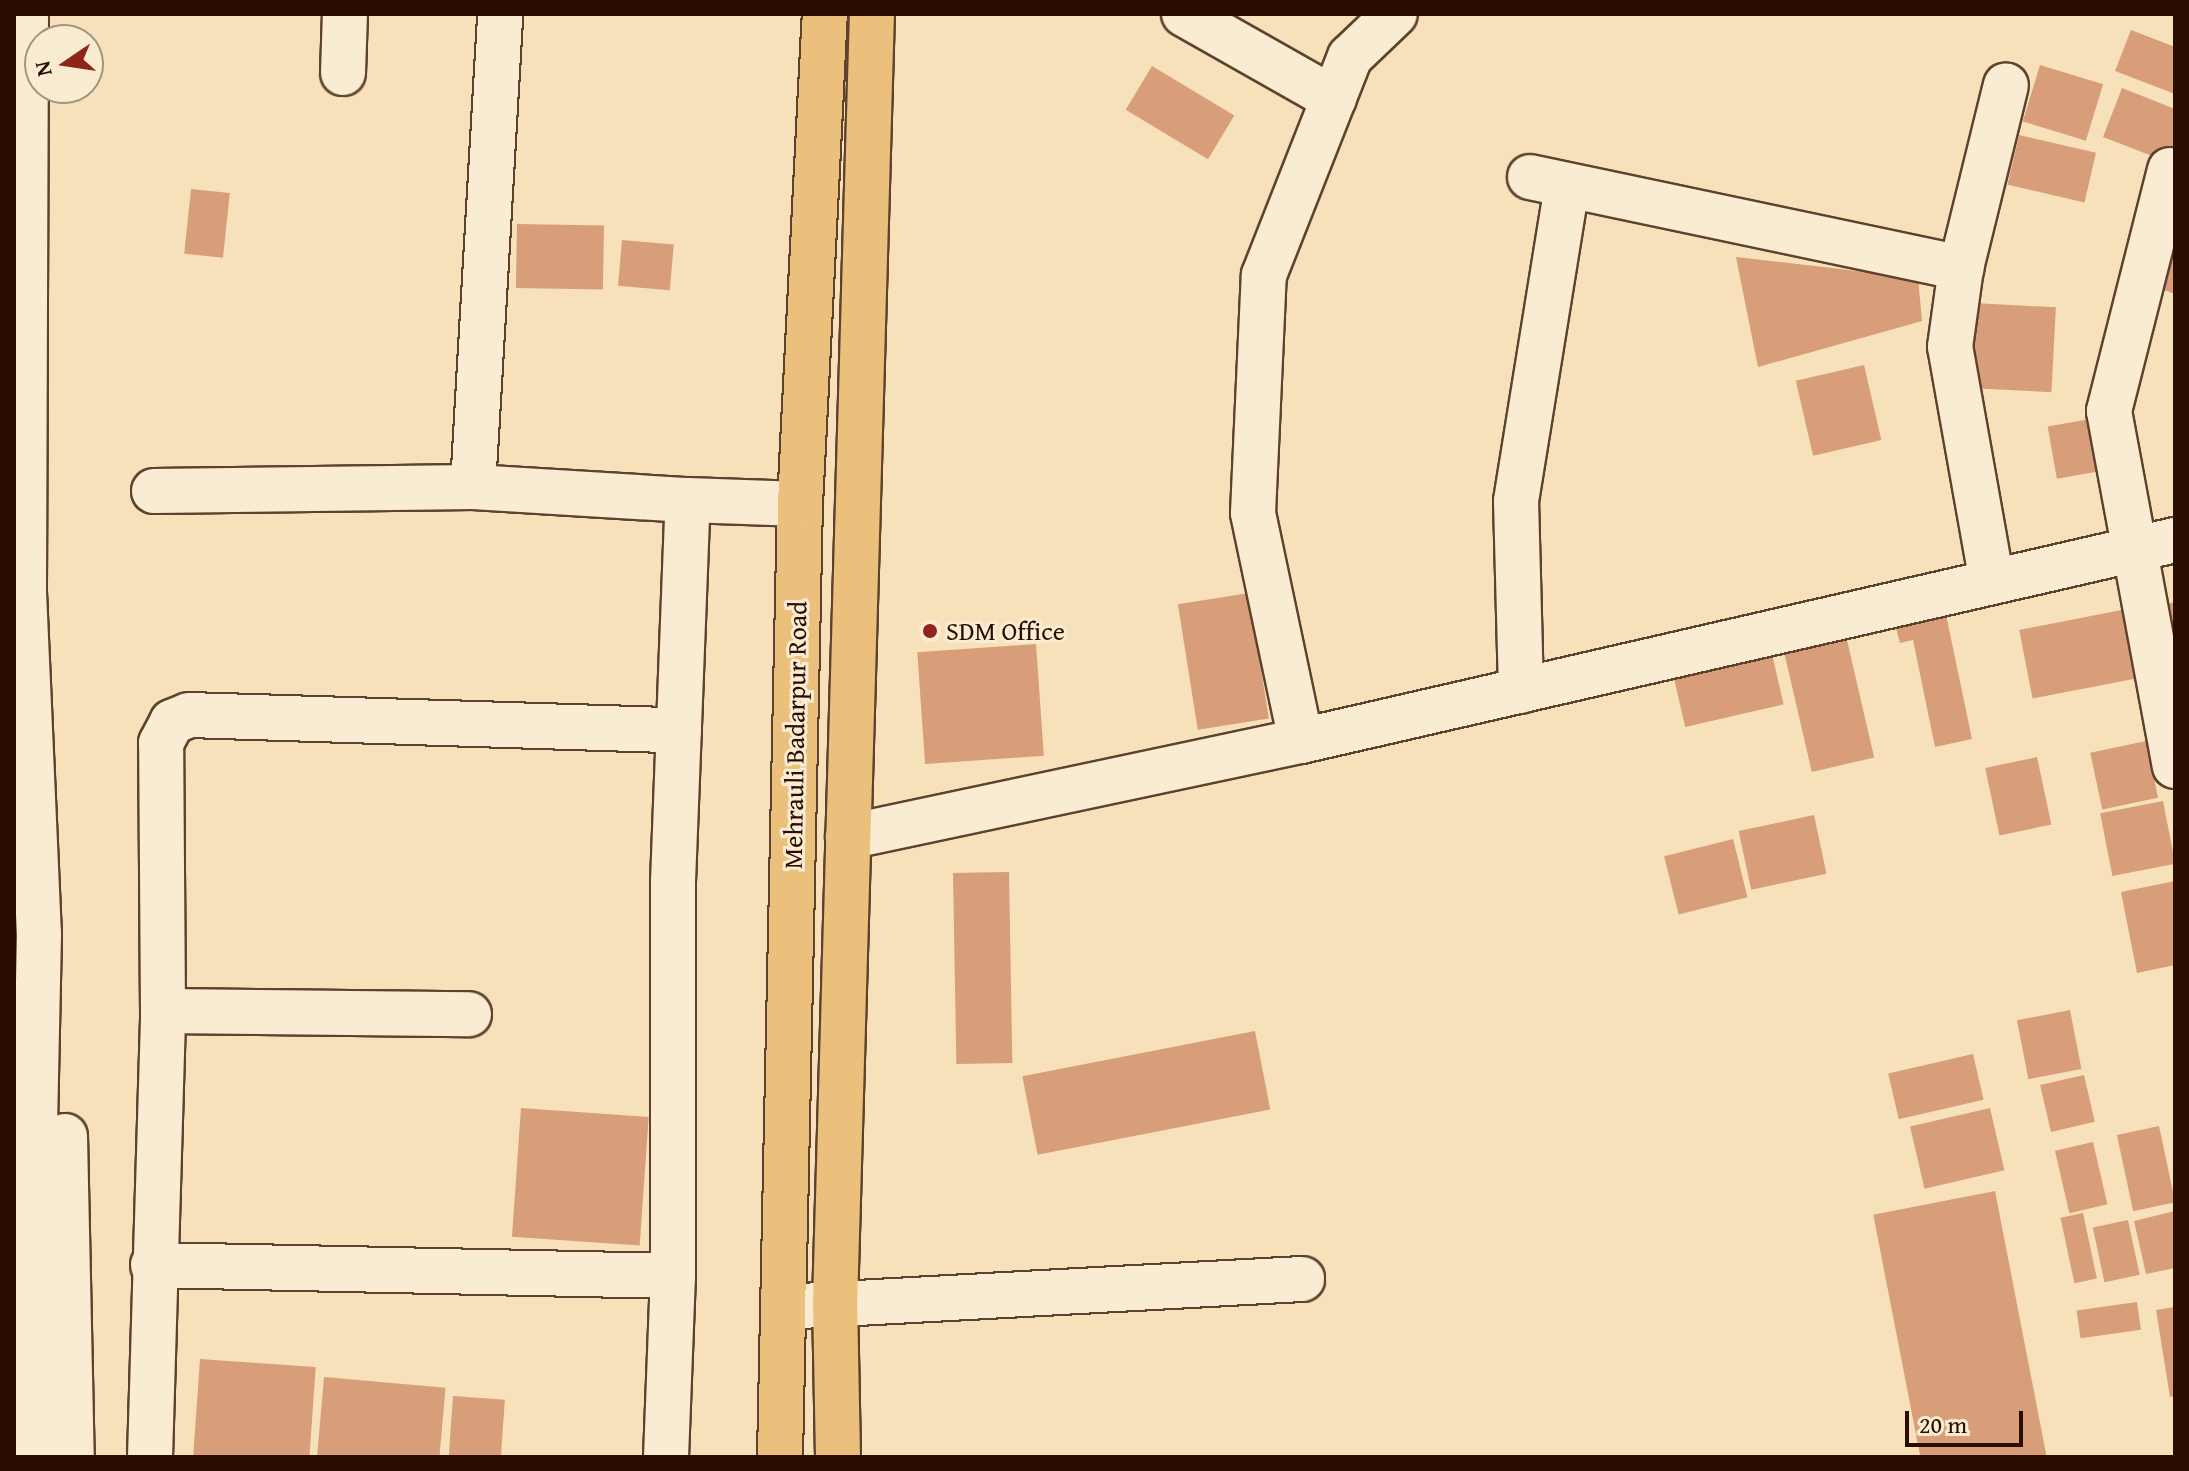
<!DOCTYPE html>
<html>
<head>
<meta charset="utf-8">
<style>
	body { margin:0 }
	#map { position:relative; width:2189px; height:1471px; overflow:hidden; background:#f6e1ba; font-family:"Gentium Book Plus",serif }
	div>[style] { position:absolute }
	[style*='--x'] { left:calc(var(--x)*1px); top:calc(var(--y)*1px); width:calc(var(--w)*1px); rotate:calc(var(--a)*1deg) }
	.building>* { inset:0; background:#d89d79; transform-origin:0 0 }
	.roads { filter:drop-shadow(2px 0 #5e422e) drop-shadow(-2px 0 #5e422e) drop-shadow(0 2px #5e422e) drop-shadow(0 -2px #5e422e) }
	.minor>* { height:44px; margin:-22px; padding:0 22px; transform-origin:22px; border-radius:22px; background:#f9ecd2 }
	.major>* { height:44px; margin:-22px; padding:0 22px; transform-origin:22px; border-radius:22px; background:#ebc07d }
	.dots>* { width:22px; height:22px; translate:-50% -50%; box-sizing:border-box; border:4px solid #f9ecd2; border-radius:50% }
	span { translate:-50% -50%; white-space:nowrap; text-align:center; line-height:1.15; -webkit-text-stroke:6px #f9ecd2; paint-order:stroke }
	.poi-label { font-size:26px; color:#2b0d00 }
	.left { translate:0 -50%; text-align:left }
	.street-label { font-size:26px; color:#2b0d00 }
	.frame { position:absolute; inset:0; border:16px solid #2b0d00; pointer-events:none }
	.north { position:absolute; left:24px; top:24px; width:80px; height:80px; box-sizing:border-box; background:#f9ecd2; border:2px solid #a7937e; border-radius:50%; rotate:257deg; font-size:22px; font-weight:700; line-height:32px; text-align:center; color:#2b0d00 }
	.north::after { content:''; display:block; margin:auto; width:28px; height:36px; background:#8f2418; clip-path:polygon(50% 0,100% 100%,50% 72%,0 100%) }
	.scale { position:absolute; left:1905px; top:1411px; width:118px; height:36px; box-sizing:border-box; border:4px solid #2b0d00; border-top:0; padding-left:10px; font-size:24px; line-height:28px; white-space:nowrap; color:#2b0d00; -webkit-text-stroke:6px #f9ecd2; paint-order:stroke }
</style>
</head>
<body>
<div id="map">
	<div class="building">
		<div style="clip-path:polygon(2131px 30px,2175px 47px,2175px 94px,2115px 71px)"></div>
		<div style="left:2040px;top:65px;width:66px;height:59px;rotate:17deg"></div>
		<div style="left:1152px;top:66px;width:96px;height:51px;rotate:31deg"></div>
		<div style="clip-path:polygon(2122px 88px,2175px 109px,2173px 164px,2103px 137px)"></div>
		<div style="left:2019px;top:135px;width:79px;height:51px;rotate:13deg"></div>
		<div style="left:191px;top:189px;width:39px;height:65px;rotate:6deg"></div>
		<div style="clip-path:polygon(2175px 222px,2175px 294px,2151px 285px)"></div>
		<div style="left:517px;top:224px;width:87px;height:64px;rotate:1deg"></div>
		<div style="left:622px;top:240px;width:52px;height:46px;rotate:5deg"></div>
		<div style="clip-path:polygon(1736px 257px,1918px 278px,1922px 321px,1758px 367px)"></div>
		<div style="left:1973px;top:303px;width:83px;height:85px;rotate:3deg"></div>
		<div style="left:1864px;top:365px;width:77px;height:70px;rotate:77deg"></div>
		<div style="left:2090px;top:419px;width:53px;height:43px;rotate:80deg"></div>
		<div style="left:1249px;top:593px;width:127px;height:72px;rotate:81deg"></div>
		<div style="clip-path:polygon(2175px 602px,2175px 673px,2156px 607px)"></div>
		<div style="clip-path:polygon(1944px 605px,1972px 739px,1935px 747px,1913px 640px,1900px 643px,1893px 616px)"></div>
		<div style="left:2137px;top:607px;width:70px;height:120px;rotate:79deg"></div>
		<div style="left:1844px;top:627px;width:134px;height:64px;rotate:77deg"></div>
		<div style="left:1769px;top:641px;width:65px;height:101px;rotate:77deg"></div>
		<div style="left:1036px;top:644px;width:112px;height:119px;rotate:86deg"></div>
		<div style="left:2146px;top:741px;width:58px;height:57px;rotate:78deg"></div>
		<div style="left:2037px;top:757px;width:69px;height:53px;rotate:78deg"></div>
		<div style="left:2163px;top:801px;width:64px;height:64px;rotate:79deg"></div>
		<div style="left:1814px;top:815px;width:60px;height:77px;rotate:78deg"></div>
		<div style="left:1733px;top:839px;width:60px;height:71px;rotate:76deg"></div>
		<div style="left:1009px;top:872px;width:191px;height:56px;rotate:89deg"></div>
		<div style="clip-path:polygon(2175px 881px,2175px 965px,2137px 973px,2121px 892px)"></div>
		<div style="left:2070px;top:1010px;width:60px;height:54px;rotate:79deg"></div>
		<div style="left:1255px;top:1031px;width:80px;height:237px;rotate:79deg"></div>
		<div style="left:1973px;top:1054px;width:47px;height:87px;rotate:77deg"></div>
		<div style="left:2084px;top:1075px;width:48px;height:45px;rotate:77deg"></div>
		<div style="left:521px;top:1108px;width:128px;height:129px;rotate:4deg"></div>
		<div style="left:1990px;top:1108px;width:64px;height:82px;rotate:77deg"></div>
		<div style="left:2159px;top:1126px;width:78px;height:43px;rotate:78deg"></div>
		<div style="left:2093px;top:1142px;width:64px;height:39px;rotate:77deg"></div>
		<div style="left:1995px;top:1191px;width:271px;height:124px;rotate:79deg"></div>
		<div style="clip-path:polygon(2175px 1211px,2175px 1268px,2146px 1274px,2134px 1221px)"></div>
		<div style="left:2083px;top:1213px;width:67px;height:23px;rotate:78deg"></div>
		<div style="left:2128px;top:1220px;width:56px;height:36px;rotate:78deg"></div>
		<div style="left:2137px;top:1302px;width:28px;height:61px;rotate:82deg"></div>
		<div style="clip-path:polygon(2175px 1307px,2175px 1396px,2170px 1397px,2156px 1310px)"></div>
		<div style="left:200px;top:1359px;width:116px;height:98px;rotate:4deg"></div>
		<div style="left:324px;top:1377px;width:122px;height:80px;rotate:5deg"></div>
		<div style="left:453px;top:1396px;width:52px;height:61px;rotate:4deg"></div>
	</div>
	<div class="roads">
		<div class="minor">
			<div style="--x:26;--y:14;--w:578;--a:90.2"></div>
			<div style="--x:24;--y:592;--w:342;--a:87.5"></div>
			<div style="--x:39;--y:934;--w:523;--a:91.2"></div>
			<div style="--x:1184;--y:14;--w:172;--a:29.5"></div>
			<div style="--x:343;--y:73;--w:59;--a:-88.1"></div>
			<div style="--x:2170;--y:170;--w:249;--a:104.2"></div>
			<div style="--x:2109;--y:411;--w:361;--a:79.5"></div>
			<div style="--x:1530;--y:177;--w:441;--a:11.9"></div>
			<div style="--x:473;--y:487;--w:474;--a:-86.7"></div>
			<div style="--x:154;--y:491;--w:319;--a:-0.7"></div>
			<div style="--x:473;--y:487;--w:215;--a:3.5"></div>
			<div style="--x:1992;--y:582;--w:239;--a:-100.1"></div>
			<div style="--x:1950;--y:347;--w:80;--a:-82.1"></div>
			<div style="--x:1961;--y:268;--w:188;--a:-76.2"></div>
			<div style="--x:1521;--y:691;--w:190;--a:-91.5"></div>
			<div style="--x:1516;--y:501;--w:318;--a:-80.8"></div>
			<div style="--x:1301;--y:741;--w:233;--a:-101.9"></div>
			<div style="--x:1253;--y:513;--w:238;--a:-87.4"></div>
			<div style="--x:1264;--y:275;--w:234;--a:-68.5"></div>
			<div style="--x:1350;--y:57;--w:62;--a:-43.7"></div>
			<div style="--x:848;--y:837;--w:463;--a:-12"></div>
			<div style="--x:1301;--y:741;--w:897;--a:-12.95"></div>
			<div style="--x:163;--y:1011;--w:306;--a:0.6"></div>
			<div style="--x:65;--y:1136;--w:321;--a:88.8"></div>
			<div style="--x:153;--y:1265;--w:520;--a:1.21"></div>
			<div style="--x:783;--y:1307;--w:520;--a:-3.09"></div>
			<div style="--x:150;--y:1457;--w:446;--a:-88.3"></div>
			<div style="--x:163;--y:1011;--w:268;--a:-90.4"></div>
			<div style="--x:161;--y:743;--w:24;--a:-62"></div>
			<div style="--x:172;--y:722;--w:18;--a:-22"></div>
			<div style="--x:189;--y:715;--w:490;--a:1.8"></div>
			<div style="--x:666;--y:1457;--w:181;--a:-87.8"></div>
			<div style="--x:673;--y:1276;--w:394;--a:-90"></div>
			<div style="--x:673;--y:882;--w:382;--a:-87.8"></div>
			<div style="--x:688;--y:500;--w:112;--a:2"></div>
		</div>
		<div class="major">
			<div style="--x:780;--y:1457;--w:953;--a:-88.8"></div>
			<div style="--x:800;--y:504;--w:491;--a:-87.1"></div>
			<div style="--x:838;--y:1457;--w:153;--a:-91.1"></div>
			<div style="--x:835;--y:1304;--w:1291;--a:-88.36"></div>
		</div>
	</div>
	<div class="dots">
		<div style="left:930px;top:631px;background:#8f2418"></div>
	</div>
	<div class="poi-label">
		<span class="left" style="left:946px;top:631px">SDM Office</span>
	</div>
	<div class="street-label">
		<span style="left:795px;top:735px;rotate:-89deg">Mehrauli Badarpur Road</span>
	</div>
	<div class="frame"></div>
	<div class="north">N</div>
	<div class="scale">20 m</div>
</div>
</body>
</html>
